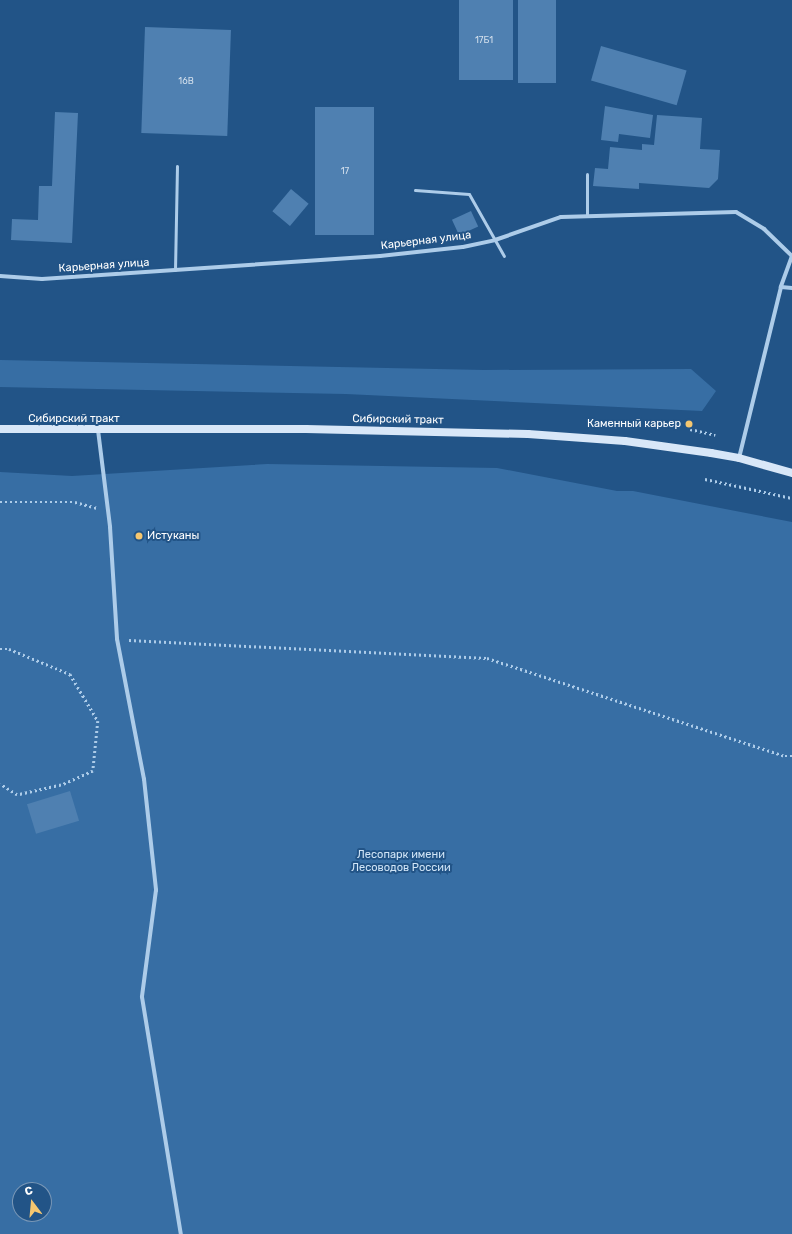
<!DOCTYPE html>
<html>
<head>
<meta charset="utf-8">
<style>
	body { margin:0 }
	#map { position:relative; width:792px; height:1234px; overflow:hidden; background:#225487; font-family:Rubik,sans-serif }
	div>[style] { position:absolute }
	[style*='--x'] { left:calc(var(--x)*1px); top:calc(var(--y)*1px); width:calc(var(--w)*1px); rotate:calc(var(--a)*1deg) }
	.green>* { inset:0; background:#376ea4 }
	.building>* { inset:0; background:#4f80b1; transform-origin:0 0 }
	.path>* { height:2.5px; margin-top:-1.25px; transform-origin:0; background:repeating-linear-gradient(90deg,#adcce9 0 2px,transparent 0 5px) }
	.lane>* { height:3px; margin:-1.5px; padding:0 1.5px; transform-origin:1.5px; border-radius:1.5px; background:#adcce9 }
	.street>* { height:4px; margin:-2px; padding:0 2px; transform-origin:2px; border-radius:2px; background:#adcce9 }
	.secondary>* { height:8px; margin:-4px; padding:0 4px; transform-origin:4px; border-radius:4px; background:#d8e7f8 }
	.dots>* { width:11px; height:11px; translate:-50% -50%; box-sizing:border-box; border:2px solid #225487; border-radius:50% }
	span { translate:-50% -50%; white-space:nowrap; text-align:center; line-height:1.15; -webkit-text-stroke:4px #225487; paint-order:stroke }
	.number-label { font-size:9px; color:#d3dfec }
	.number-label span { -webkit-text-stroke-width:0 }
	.street-label { font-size:11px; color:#fff }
	.poi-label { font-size:11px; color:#fff }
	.right { translate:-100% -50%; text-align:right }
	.left { translate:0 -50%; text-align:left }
	.park-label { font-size:11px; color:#d1e5f7 }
	.north { position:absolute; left:12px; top:1182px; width:40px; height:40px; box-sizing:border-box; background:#225487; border:1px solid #7a98b7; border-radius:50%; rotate:344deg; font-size:11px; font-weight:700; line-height:16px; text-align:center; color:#fff }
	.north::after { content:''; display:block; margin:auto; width:14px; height:18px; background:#f5c770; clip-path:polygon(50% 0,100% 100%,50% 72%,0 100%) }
</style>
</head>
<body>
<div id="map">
	<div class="green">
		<div style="clip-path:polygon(0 360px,484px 370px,691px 369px,716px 391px,702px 411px,346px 394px,0 387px)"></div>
		<div style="clip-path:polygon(evenodd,267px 464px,497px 468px,617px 491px,633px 491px,792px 522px,792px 1234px,0 1234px,0 472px,72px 476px,267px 464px,20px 1190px,44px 1190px,44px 1214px,20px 1214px,20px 1190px)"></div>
	</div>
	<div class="building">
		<div style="left:459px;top:0;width:54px;height:80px"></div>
		<div style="left:518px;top:0;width:38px;height:83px"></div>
		<div style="left:145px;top:27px;width:86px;height:106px;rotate:2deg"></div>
		<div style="left:601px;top:46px;width:89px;height:36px;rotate:16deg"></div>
		<div style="clip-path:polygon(605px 106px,653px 115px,650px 138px,619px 134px,618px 142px,601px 140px)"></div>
		<div style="left:315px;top:107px;width:59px;height:128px"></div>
		<div style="clip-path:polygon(55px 112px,78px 113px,72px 243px,11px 240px,12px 219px,38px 220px,39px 186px,52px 186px)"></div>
		<div style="clip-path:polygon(657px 115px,702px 118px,700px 149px,720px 150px,718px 179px,709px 188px,639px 183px,639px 189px,593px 186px,595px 168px,608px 169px,610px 147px,642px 150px,642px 144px,654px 145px)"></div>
		<div style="left:291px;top:189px;width:23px;height:29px;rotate:40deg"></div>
		<div style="left:471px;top:211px;width:17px;height:21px;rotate:65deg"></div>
		<div style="left:70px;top:791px;width:31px;height:45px;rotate:73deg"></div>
	</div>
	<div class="path">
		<div style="--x:690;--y:427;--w:2;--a:90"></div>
		<div style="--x:690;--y:429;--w:26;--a:13"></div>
		<div style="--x:705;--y:479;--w:89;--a:12.3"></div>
		<div style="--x:0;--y:502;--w:75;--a:0"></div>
		<div style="--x:75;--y:502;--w:23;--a:15"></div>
		<div style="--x:129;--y:640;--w:358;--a:2.9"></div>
		<div style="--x:487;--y:658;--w:314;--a:18.2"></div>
		<div style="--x:785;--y:756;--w:7;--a:0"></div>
		<div style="--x:0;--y:649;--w:9;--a:0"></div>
		<div style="--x:9;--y:649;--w:66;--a:22.3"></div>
		<div style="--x:70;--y:674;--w:55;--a:59.2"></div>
		<div style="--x:98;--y:721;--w:50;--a:95.7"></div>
		<div style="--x:93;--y:771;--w:35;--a:156"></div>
		<div style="--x:61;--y:785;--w:45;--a:167.2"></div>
		<div style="--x:17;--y:795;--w:20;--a:-147"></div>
	</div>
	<div class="lane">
		<div style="--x:415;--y:190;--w:54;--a:4.2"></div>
		<div style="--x:469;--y:194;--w:71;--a:60.6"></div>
		<div style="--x:587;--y:216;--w:42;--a:-90"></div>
		<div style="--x:175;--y:270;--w:104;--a:-88.9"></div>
	</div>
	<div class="street">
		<div style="--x:0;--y:276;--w:42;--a:4.1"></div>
		<div style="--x:42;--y:279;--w:339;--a:-3.9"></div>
		<div style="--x:380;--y:256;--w:83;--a:-6.2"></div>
		<div style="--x:463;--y:247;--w:33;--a:-12"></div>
		<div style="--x:495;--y:240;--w:70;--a:-19.2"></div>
		<div style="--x:561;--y:217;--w:175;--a:-1.6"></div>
		<div style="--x:736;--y:212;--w:33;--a:31"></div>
		<div style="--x:764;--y:229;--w:39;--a:44"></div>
		<div style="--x:792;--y:256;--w:33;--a:110"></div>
		<div style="--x:781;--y:287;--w:176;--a:103.8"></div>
		<div style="--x:781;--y:287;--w:11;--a:5"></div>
		<div style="--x:98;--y:430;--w:98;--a:82.9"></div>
		<div style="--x:110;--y:527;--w:112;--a:86.4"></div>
		<div style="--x:117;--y:639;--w:143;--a:79.1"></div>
		<div style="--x:144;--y:779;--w:112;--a:83.8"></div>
		<div style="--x:156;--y:890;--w:108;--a:97.5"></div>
		<div style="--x:142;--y:997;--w:240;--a:80.7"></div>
	</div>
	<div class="secondary">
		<div style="--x:0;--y:429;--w:306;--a:0"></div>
		<div style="--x:306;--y:429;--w:222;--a:1.3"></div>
		<div style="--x:528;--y:434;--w:97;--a:4.1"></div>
		<div style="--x:625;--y:441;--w:87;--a:7.9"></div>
		<div style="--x:711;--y:453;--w:28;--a:10"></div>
		<div style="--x:739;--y:458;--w:55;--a:15.8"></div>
	</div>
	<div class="dots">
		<div style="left:689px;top:424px;background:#f5c770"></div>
		<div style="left:139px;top:536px;background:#f5c770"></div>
	</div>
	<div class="number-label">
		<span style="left:484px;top:40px">17Б1</span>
		<span style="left:186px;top:81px">16В</span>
		<span style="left:345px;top:171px">17</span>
	</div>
	<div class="street-label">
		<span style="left:426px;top:241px;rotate:-7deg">Карьерная улица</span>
		<span style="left:104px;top:266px;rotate:-4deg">Карьерная улица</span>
		<span style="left:74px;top:419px">Сибирский тракт</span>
		<span style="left:398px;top:420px;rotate:1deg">Сибирский тракт</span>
	</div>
	<div class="poi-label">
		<span class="right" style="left:681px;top:424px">Каменный карьер</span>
		<span class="left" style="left:147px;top:536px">Истуканы</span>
	</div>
	<div class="park-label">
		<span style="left:401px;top:862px">Лесопарк имени<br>Лесоводов России</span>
	</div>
	<div class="north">С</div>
</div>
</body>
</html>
